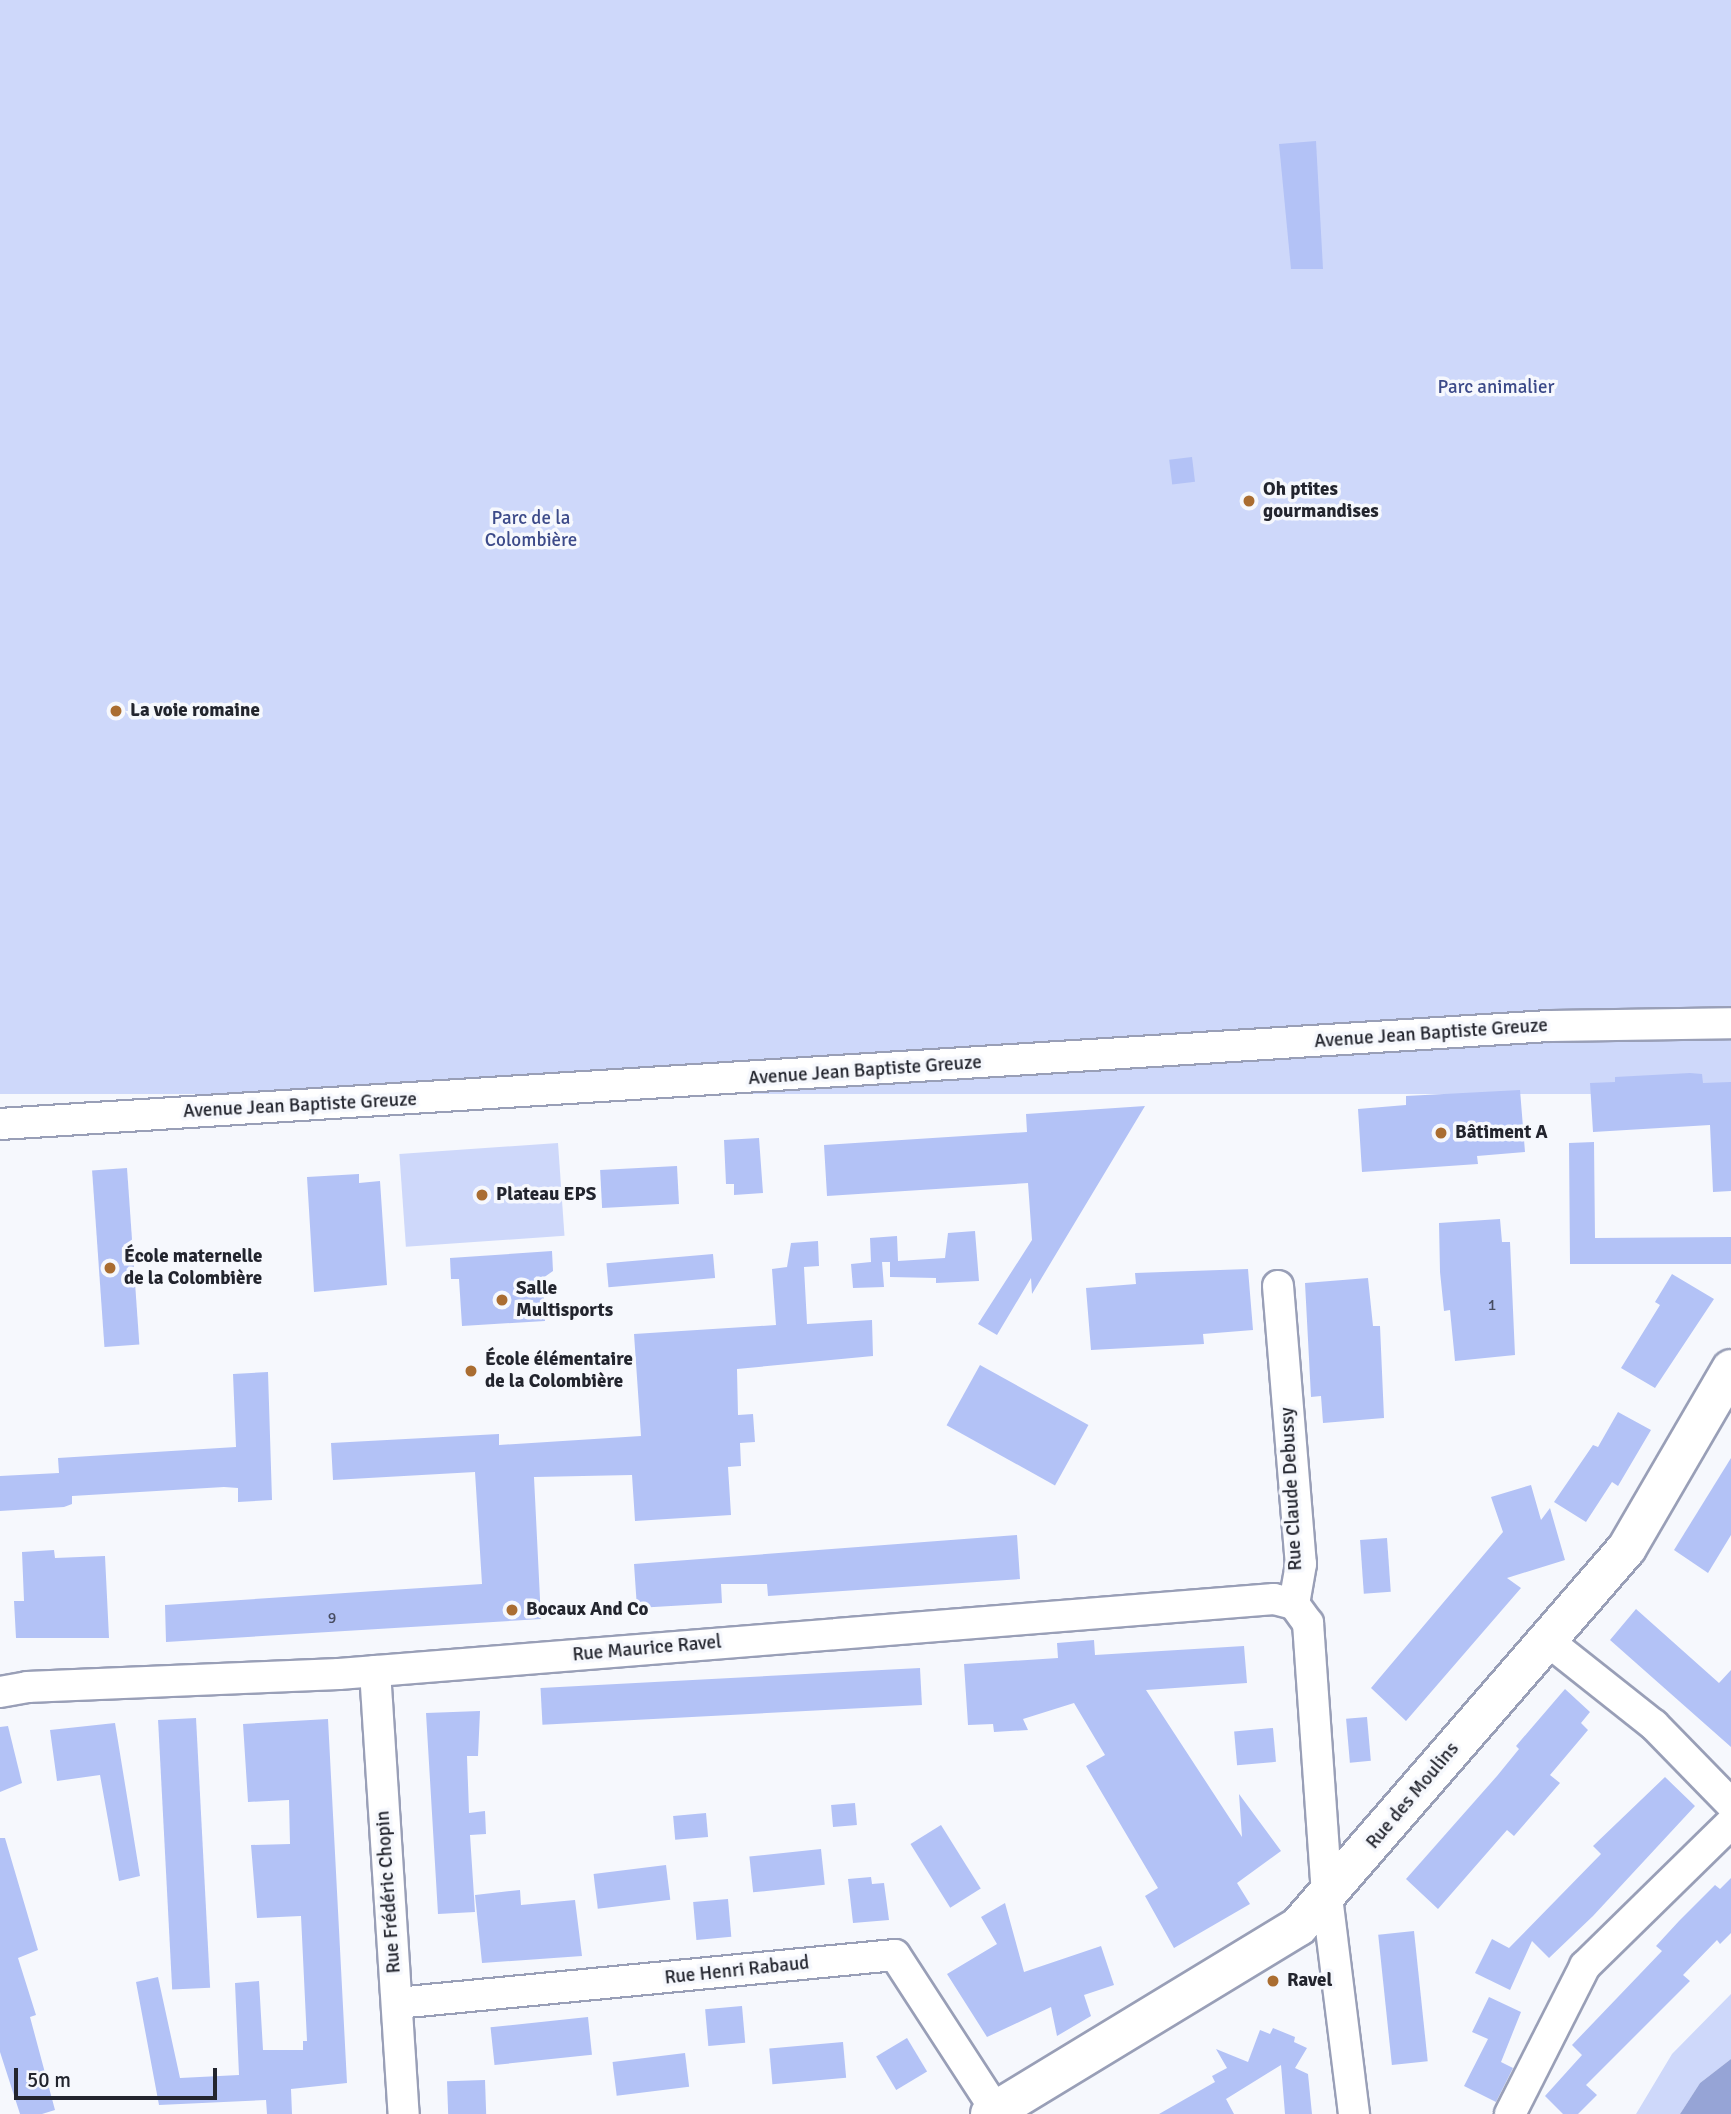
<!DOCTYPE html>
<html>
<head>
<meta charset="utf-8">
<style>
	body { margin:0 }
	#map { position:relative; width:1731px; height:2114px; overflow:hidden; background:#f6f8fd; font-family:Signika,sans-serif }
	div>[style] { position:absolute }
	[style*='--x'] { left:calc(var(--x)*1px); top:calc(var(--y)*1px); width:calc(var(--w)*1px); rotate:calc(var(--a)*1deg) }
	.green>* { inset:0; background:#ced8fa; transform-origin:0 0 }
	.water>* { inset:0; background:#96a4d6 }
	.building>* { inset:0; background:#b3c2f6; transform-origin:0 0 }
	.roads { filter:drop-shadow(2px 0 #999fb7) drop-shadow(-2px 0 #999fb7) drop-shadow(0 2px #999fb7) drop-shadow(0 -2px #999fb7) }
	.minor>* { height:30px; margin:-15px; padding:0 15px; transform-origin:15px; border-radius:15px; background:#fff }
	.tertiary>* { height:38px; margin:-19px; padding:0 19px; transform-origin:19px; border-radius:19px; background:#fff }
	.dots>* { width:19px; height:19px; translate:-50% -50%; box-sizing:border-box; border:4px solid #f6f8fd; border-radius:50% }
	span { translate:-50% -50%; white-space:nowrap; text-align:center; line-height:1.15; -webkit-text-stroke:7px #f6f8fd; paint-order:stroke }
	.number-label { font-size:16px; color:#474c60 }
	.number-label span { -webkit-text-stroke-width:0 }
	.park-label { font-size:19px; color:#3c4a89 }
	.poi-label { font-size:19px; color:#23252e; font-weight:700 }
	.left { translate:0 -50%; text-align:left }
	.street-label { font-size:19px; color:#23252e }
	.scale { position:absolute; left:14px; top:2068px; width:203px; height:32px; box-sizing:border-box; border:4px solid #23252e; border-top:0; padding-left:9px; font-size:21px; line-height:24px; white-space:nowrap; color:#23252e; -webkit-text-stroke:5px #f6f8fd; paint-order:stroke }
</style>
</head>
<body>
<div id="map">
	<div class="green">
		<div style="left:0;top:0;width:1731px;height:1094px"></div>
		<div style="left:558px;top:1143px;width:93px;height:159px;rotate:86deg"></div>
		<div style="clip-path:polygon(1731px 1994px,1731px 2059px,1700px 2083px,1680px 2114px,1636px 2114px,1672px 2054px)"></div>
	</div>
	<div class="water">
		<div style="clip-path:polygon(1731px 2059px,1731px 2114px,1680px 2114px,1700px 2083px)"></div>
	</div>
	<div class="building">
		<div style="clip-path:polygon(1316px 141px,1323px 269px,1291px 269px,1279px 144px)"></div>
		<div style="left:1192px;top:457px;width:25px;height:23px;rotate:83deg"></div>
		<div style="clip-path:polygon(1690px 1073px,1702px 1074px,1703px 1083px,1731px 1082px,1731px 1191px,1713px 1192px,1710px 1125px,1593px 1132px,1590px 1083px,1615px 1082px,1615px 1077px)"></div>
		<div style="clip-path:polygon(1520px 1090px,1525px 1152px,1477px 1156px,1478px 1164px,1362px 1172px,1358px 1109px,1406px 1105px,1406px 1096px)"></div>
		<div style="clip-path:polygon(1145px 1106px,1032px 1294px,1031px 1278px,997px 1335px,978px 1324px,1032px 1240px,1028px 1183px,827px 1196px,824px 1145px,1027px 1132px,1026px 1114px)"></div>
		<div style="clip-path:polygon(759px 1138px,763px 1193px,734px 1195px,734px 1184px,726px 1184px,724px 1140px)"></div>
		<div style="clip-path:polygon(1594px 1142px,1595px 1238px,1731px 1237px,1731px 1264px,1570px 1264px,1569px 1143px)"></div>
		<div style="left:677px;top:1166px;width:38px;height:77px;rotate:87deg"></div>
		<div style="left:127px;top:1168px;width:177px;height:35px;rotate:86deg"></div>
		<div style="clip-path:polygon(359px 1174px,359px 1183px,380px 1181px,387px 1285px,314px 1292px,307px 1177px)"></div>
		<div style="clip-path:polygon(1500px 1219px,1502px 1242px,1510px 1242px,1515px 1355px,1455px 1361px,1450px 1310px,1444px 1311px,1440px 1272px,1439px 1223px)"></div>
		<div style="clip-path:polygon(975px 1231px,979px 1281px,936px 1283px,936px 1278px,890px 1277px,890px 1262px,882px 1262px,884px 1287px,853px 1288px,851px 1264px,871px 1262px,870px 1238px,897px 1236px,898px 1261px,945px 1258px,948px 1233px)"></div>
		<div style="clip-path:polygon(818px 1241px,819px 1266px,804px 1267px,807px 1324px,872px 1320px,873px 1356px,737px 1369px,738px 1415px,753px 1414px,755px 1442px,740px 1443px,741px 1466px,728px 1467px,731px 1515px,635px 1521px,632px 1475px,534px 1477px,541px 1619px,166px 1642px,165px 1605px,482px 1584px,475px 1472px,333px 1480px,331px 1443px,499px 1434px,499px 1445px,641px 1436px,634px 1334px,776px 1325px,772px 1269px,787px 1267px,791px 1243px)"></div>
		<div style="clip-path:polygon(552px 1251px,553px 1271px,543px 1278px,545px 1321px,462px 1326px,459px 1279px,451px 1279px,450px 1258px)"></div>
		<div style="left:713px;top:1254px;width:24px;height:107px;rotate:85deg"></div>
		<div style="clip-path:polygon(1248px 1269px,1253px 1330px,1203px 1334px,1204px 1344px,1091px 1350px,1086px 1288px,1136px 1284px,1135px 1273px)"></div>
		<div style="clip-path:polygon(1672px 1274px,1714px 1299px,1655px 1388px,1621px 1368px,1660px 1305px,1655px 1302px)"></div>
		<div style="clip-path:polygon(1368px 1278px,1373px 1326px,1380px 1326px,1384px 1418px,1323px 1423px,1321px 1396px,1311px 1397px,1305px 1283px)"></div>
		<div style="left:980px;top:1365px;width:124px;height:69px;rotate:29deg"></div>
		<div style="clip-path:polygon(268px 1372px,272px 1500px,238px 1502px,238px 1488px,224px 1487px,72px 1496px,72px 1504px,64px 1507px,0 1511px,0 1476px,59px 1473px,58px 1458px,236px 1447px,233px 1374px)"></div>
		<div style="clip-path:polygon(1618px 1412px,1651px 1430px,1618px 1486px,1612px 1482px,1586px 1522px,1554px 1502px,1593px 1445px,1598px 1447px)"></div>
		<div style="clip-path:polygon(1731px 1458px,1731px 1535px,1708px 1573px,1674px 1550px)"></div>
		<div style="clip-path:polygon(1531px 1485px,1541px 1520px,1550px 1508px,1565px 1560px,1507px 1578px,1521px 1588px,1406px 1721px,1371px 1688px,1503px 1532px,1491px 1497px)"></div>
		<div style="clip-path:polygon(1017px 1535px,1020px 1579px,768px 1596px,767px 1584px,721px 1584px,722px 1603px,637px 1608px,634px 1564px)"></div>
		<div style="left:1387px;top:1538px;width:54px;height:27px;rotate:86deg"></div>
		<div style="clip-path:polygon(54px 1550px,55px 1558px,105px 1556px,109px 1638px,16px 1638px,14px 1601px,24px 1601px,22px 1552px)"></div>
		<div style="clip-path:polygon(1636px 1609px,1719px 1683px,1731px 1670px,1731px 1747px,1610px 1640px)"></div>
		<div style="clip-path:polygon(1094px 1640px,1095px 1655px,1244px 1646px,1247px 1683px,1146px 1690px,1242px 1837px,1239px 1794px,1281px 1851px,1237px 1883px,1250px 1904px,1174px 1948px,1145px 1896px,1158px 1888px,1086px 1766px,1105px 1755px,1074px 1703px,1023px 1719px,1028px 1730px,994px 1732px,993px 1724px,968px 1725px,964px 1664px,1058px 1658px,1057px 1643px)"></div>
		<div style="left:920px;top:1668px;width:37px;height:380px;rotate:87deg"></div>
		<div style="clip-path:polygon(1565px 1689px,1590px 1712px,1581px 1723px,1588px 1730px,1550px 1775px,1560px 1783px,1514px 1836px,1507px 1830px,1438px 1909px,1406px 1879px,1497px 1776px,1519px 1749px,1516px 1746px)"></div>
		<div style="clip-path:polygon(480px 1711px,478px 1756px,467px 1756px,469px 1813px,485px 1811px,486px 1834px,470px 1835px,475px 1912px,438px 1914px,426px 1713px)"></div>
		<div style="left:1367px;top:1717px;width:44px;height:21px;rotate:85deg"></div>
		<div style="left:196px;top:1718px;width:270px;height:38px;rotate:87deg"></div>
		<div style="clip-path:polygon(328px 1719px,347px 2083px,291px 2089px,292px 2114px,267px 2114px,266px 2100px,159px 2105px,136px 1982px,158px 1977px,180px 2078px,239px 2075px,235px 1983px,259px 1981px,263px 2050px,303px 2050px,303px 2041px,307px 2041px,301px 1916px,257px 1918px,251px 1845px,290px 1844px,289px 1800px,248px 1802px,243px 1724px)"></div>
		<div style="clip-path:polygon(115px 1723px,140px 1876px,119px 1881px,100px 1775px,57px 1781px,50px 1730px)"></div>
		<div style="clip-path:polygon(8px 1726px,22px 1783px,0 1792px,0 1727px)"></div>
		<div style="left:1273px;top:1728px;width:34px;height:39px;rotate:85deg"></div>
		<div style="clip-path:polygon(1665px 1777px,1695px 1806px,1593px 1916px,1549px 1958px,1532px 1941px,1510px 1990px,1475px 1973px,1492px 1939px,1509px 1948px,1601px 1854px,1593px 1846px)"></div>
		<div style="left:855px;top:1803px;width:22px;height:24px;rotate:85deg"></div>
		<div style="left:706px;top:1813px;width:24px;height:33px;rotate:85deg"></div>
		<div style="left:941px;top:1825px;width:75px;height:36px;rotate:58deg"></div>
		<div style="clip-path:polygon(0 1838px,5px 1838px,38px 1950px,18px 1958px,36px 2015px,30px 2017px,55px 2110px,42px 2114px,20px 2114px,0 2052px)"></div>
		<div style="left:821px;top:1849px;width:36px;height:72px;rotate:84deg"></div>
		<div style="left:666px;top:1865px;width:35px;height:73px;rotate:83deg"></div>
		<div style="clip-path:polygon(871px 1877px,872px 1884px,884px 1883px,889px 1920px,853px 1923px,848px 1879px)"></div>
		<div style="clip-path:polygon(1731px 1878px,1731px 1933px,1720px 1944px,1717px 1940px,1683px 1975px,1690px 1981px,1586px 2085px,1597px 2095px,1578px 2114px,1563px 2114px,1545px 2096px,1582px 2055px,1572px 2045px,1662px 1951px,1656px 1946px,1679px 1921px,1715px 1885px,1720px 1889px)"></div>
		<div style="clip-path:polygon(520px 1890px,521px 1905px,575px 1900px,582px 1956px,482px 1963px,475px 1895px)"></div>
		<div style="left:728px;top:1899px;width:38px;height:35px;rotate:85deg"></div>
		<div style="clip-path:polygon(1005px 1903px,1024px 1972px,1101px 1946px,1114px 1985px,1084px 1995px,1091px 2016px,1057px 2036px,1051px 2007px,987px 2037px,947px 1974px,997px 1944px,981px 1917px)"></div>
		<div style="left:1414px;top:1931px;width:131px;height:36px;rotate:84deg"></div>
		<div style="clip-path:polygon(1489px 1997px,1521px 2012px,1501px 2062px,1513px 2068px,1496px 2102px,1464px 2086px,1488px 2039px,1472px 2032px)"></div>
		<div style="left:742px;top:2006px;width:37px;height:37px;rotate:85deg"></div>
		<div style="left:588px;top:2017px;width:38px;height:98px;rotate:84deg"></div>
		<div style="clip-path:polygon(1273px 2028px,1295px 2037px,1294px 2042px,1307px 2048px,1295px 2068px,1308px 2074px,1312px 2114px,1285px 2114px,1281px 2065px,1226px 2099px,1234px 2114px,1159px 2114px,1215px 2082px,1212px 2076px,1227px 2068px,1216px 2049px,1248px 2062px,1260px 2030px,1270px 2034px)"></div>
		<div style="left:907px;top:2038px;width:39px;height:36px;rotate:59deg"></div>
		<div style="left:843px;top:2042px;width:36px;height:74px;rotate:85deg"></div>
		<div style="left:685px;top:2053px;width:34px;height:73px;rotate:83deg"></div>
		<div style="left:485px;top:2080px;width:34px;height:38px;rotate:88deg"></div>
	</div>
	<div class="roads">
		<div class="minor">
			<div style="--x:0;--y:1124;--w:1553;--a:-3.62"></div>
			<div style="--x:1550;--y:1026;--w:181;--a:-0.9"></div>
			<div style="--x:1278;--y:1286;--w:279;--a:85.3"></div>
			<div style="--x:1301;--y:1564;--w:41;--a:99.9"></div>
			<div style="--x:1294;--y:1604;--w:24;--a:54"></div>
			<div style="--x:1308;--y:1623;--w:275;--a:86"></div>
			<div style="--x:1327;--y:1897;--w:219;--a:82.9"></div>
			<div style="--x:1548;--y:1641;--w:135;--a:38.4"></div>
			<div style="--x:1654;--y:1725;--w:110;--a:45.7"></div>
			<div style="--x:375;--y:1671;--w:444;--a:86.3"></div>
			<div style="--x:0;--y:1692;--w:27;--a:-10"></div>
			<div style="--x:27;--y:1687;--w:312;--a:-2.4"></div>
			<div style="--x:339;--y:1674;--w:938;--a:-4.59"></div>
			<div style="--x:1274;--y:1599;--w:21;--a:14"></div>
			<div style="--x:397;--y:2003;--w:500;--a:-5.51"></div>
			<div style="--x:895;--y:1955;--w:184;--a:57"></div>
			<div style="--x:1510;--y:2114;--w:166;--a:-63.1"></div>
			<div style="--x:1585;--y:1966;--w:204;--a:-44.4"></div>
		</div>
		<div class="tertiary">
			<div style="--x:990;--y:2114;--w:362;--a:-31.3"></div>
			<div style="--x:1299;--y:1926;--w:500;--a:-49.05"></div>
			<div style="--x:1627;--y:1548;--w:207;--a:-59.8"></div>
		</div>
	</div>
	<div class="dots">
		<div style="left:1249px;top:501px;background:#aa6d31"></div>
		<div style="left:116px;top:711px;background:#aa6d31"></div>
		<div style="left:1441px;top:1133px;background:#aa6d31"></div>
		<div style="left:482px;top:1195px;background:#aa6d31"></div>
		<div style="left:110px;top:1268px;background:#aa6d31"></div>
		<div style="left:502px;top:1300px;background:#aa6d31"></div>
		<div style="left:471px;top:1371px;background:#aa6d31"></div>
		<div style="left:512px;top:1610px;background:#aa6d31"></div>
		<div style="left:1273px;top:1981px;background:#aa6d31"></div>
	</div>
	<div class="number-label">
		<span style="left:1492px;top:1305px">1</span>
		<span style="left:332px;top:1618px">9</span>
	</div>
	<div class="park-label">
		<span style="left:1496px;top:388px">Parc animalier</span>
		<span style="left:531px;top:530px">Parc de la<br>Colombière</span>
	</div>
	<div class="poi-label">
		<span class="left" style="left:1263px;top:501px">Oh ptites<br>gourmandises</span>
		<span class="left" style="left:130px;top:711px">La voie romaine</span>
		<span class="left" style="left:1455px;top:1133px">Bâtiment A</span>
		<span class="left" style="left:496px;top:1195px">Plateau EPS</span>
		<span class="left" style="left:124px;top:1268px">École maternelle<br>de la Colombière</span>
		<span class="left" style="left:516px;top:1300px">Salle<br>Multisports</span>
		<span class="left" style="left:485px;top:1371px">École élémentaire<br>de la Colombière</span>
		<span class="left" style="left:526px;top:1610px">Bocaux And Co</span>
		<span class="left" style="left:1287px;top:1981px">Ravel</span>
	</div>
	<div class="street-label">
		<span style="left:1431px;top:1034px;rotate:-4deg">Avenue Jean Baptiste Greuze</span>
		<span style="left:865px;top:1071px;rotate:-4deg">Avenue Jean Baptiste Greuze</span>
		<span style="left:300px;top:1106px;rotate:-3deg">Avenue Jean Baptiste Greuze</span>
		<span style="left:1292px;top:1489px;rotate:-93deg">Rue Claude Debussy</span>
		<span style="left:647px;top:1649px;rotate:-5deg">Rue Maurice Ravel</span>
		<span style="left:1413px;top:1796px;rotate:-50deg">Rue des Moulins</span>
		<span style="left:389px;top:1892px;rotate:-94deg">Rue Frédéric Chopin</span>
		<span style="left:737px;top:1971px;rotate:-6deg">Rue Henri Rabaud</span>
	</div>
	<div class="scale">50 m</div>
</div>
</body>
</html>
